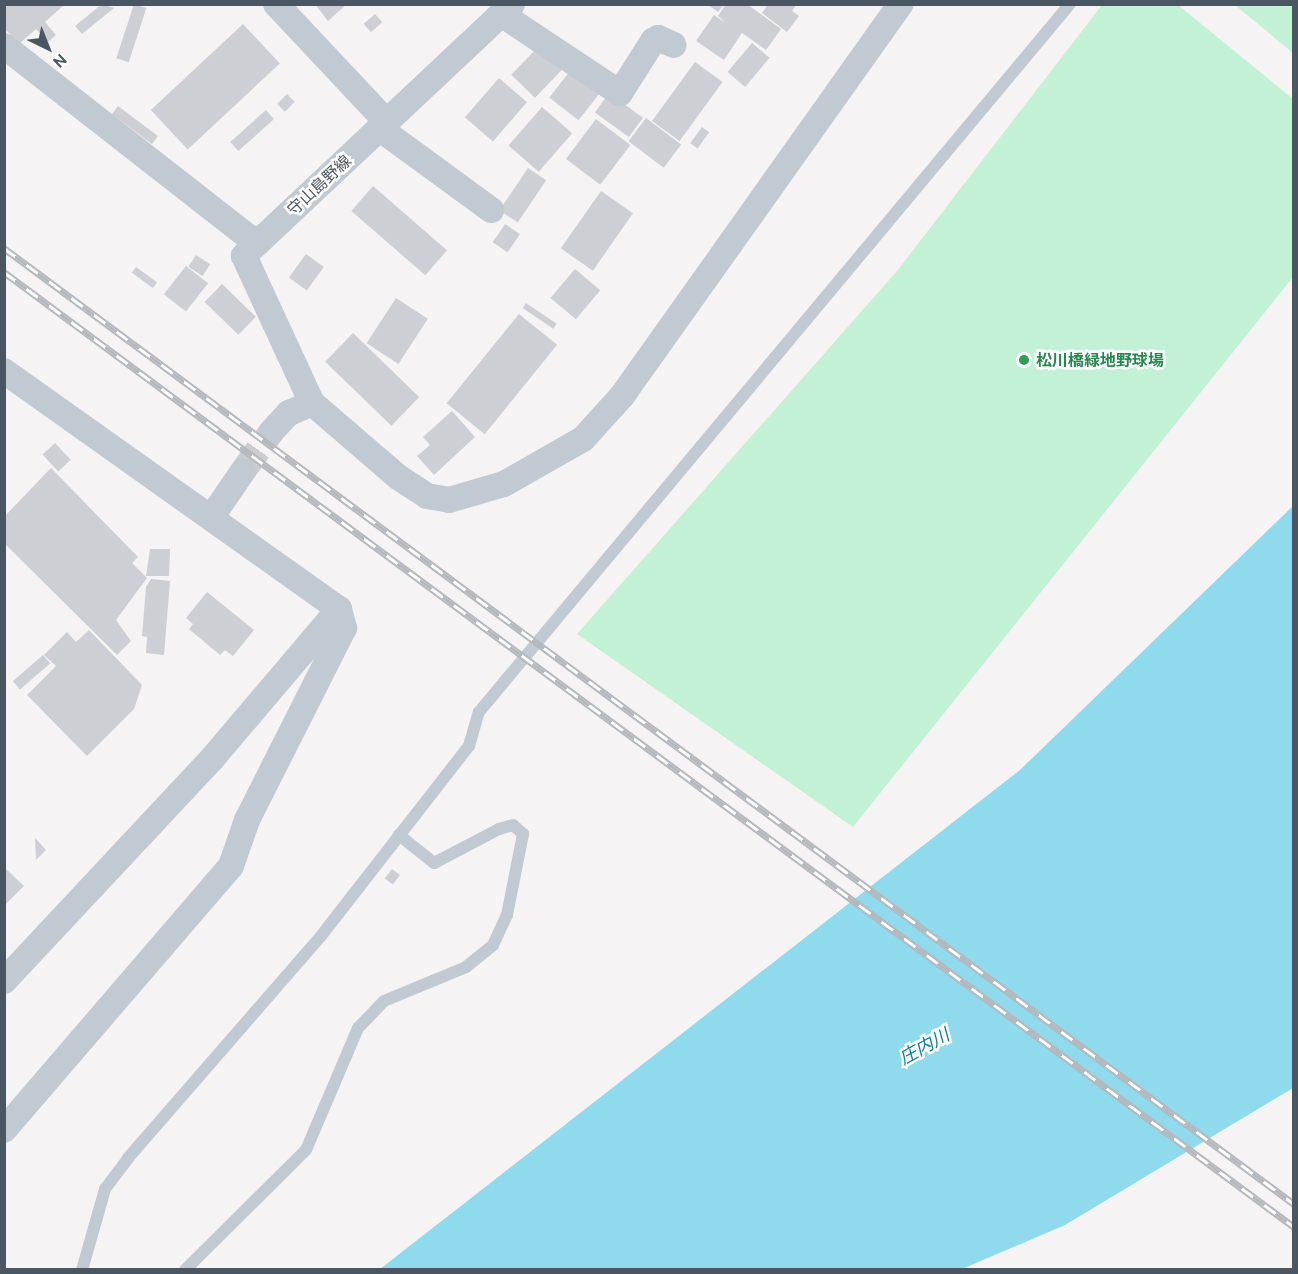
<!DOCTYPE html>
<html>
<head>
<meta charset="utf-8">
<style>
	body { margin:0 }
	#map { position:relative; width:1298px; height:1274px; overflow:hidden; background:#f5f3f3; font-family:Ubuntu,"Noto Sans JP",sans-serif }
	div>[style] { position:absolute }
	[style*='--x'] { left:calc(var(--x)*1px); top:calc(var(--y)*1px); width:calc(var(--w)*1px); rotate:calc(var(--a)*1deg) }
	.green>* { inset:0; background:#c3f1d5 }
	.water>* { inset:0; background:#90daee }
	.building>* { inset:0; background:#cdcfd5; transform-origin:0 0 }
	.minor-tunnel>* { height:26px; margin-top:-13px; transform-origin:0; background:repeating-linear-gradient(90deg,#caccce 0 26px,transparent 0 39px) }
	.service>* { height:12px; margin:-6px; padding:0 6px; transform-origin:6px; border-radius:6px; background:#c1cad2 }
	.minor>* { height:26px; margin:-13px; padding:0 13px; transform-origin:13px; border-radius:13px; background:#c1cad2 }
	.rail>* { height:7px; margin-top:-3.5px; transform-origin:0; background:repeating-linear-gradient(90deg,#fff 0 14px,#b5b8bd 0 28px); box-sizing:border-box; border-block:2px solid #b5b8bd }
	.dots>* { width:16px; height:16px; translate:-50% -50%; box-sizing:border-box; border:3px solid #fff; border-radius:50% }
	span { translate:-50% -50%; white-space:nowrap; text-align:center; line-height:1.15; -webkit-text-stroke:5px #fff; paint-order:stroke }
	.street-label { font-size:16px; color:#4a5661 }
	.leisure-label { font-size:16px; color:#27864d; font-weight:700 }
	.left { translate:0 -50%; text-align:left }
	.water-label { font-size:18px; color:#0c7c9b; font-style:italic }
	.frame { position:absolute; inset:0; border:6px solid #4a5661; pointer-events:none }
	.north { position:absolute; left:18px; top:18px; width:60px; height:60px; -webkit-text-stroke:4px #fff; paint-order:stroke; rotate:137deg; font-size:16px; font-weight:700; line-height:24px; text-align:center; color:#4a5661 }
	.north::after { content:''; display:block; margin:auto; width:21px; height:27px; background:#4a5661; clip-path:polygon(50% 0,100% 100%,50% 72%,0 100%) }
</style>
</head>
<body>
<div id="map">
	<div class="green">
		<div style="clip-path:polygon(1102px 5px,1178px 5px,1293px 99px,1293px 277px,853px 827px,577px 634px,897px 271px)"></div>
		<div style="clip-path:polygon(1235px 5px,1293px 5px,1293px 53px)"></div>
	</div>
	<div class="water">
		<div style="clip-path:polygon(1293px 506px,1293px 1088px,1065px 1225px,962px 1269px,380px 1269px,1020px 770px)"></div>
	</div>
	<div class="building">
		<div style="clip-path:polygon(4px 4px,65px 4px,45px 22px,56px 35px,48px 42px,36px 29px,19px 44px,4px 28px)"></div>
		<div style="clip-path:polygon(102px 4px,114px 8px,82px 34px,75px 26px)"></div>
		<div style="left:134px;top:4px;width:13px;height:57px;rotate:18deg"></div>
		<div style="clip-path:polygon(315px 4px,347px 4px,328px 21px)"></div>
		<div style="clip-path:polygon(707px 4px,724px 4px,718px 12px)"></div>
		<div style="clip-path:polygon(726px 4px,747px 4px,781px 29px,766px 50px,742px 33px,724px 60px,696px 41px,714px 15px,726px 23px,718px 16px)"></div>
		<div style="clip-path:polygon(768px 4px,797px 4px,792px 11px,799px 16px,787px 32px,762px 13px)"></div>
		<div style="left:375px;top:14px;width:11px;height:15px;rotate:49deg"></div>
		<div style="left:243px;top:24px;width:54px;height:126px;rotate:47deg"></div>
		<div style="left:752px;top:43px;width:23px;height:38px;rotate:40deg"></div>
		<div style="left:539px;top:46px;width:33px;height:40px;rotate:44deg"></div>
		<div style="left:695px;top:62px;width:34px;height:73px;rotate:36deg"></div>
		<div style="left:574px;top:66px;width:37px;height:40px;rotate:38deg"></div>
		<div style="left:499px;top:78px;width:37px;height:52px;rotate:41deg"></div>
		<div style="left:609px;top:93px;width:42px;height:24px;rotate:36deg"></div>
		<div style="left:287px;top:94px;width:11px;height:14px;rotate:45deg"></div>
		<div style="left:118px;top:106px;width:50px;height:10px;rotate:37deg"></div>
		<div style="left:542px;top:107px;width:40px;height:51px;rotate:41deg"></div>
		<div style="left:266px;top:110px;width:12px;height:48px;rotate:48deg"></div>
		<div style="left:646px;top:118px;width:44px;height:29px;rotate:37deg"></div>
		<div style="left:596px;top:119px;width:43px;height:50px;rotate:37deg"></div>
		<div style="left:702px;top:127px;width:9px;height:20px;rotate:36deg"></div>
		<div style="left:528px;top:168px;width:22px;height:51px;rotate:34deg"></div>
		<div style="left:373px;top:186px;width:98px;height:33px;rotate:41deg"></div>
		<div style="left:601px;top:191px;width:39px;height:70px;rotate:35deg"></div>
		<div style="left:505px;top:224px;width:18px;height:22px;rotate:34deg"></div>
		<div style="left:306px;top:254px;width:22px;height:29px;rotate:36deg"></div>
		<div style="left:196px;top:255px;width:17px;height:14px;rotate:33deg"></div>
		<div style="left:186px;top:266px;width:28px;height:36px;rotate:38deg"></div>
		<div style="left:136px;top:267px;width:26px;height:7px;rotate:36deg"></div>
		<div style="left:575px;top:269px;width:33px;height:38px;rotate:40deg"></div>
		<div style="left:222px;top:284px;width:47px;height:25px;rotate:44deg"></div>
		<div style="left:396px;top:298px;width:38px;height:54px;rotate:33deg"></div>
		<div style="left:526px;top:303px;width:37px;height:6px;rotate:34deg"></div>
		<div style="left:519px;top:314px;width:49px;height:115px;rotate:39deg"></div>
		<div style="left:353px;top:333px;width:92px;height:40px;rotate:44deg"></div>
		<div style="clip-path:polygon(452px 411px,475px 437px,434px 475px,417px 456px,430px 445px,423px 437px)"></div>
		<div style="left:55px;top:443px;width:23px;height:17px;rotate:47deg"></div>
		<div style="clip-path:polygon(51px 468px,138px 557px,132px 563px,147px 578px,116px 620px,131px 641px,117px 655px,4px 543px,4px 517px)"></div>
		<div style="clip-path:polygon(150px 549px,170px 549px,169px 576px,146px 576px)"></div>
		<div style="clip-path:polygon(151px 579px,170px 581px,164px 655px,146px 653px,147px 637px,142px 636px,146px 587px)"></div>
		<div style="clip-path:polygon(207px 592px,254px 630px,233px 656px,225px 650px,220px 655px,189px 629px,193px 624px,186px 618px)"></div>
		<div style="clip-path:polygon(89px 630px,142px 685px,134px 709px,87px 756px,27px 695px,56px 666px,44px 655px,67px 632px,76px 642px)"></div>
		<div style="left:43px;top:655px;width:11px;height:40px;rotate:49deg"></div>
		<div style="clip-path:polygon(35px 838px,46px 850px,36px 860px)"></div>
		<div style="clip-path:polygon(4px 867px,24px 886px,4px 906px)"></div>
		<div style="left:392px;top:869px;width:10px;height:12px;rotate:37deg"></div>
	</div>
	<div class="minor-tunnel">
		<div style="--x:243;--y:471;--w:49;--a:-54.1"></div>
	</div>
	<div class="service">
		<div style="--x:82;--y:1270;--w:84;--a:-74.1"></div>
		<div style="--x:105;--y:1189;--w:39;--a:-53"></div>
		<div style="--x:128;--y:1158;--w:294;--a:-49"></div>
		<div style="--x:321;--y:936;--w:241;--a:-52.1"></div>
		<div style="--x:469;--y:746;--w:35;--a:-74"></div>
		<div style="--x:479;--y:712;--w:922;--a:-50.15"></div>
		<div style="--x:185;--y:1270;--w:170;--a:-44.8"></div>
		<div style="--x:306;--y:1150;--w:133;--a:-66.9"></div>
		<div style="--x:358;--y:1028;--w:37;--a:-46"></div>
		<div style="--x:384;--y:1001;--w:89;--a:-22.5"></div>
		<div style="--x:466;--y:967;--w:35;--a:-39"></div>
		<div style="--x:493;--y:945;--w:33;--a:-65"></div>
		<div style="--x:507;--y:915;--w:83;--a:-78.8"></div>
		<div style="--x:523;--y:834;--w:13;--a:-138"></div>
		<div style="--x:513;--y:825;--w:15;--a:164"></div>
		<div style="--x:499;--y:829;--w:73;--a:152.4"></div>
		<div style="--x:434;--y:863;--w:45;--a:-141.3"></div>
	</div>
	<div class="minor">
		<div style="--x:276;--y:4;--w:161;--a:46.8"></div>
		<div style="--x:512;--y:4;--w:368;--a:136.8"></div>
		<div style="--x:244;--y:256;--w:162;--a:65.2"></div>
		<div style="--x:312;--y:403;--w:113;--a:40.7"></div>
		<div style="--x:398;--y:477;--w:35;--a:33"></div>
		<div style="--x:427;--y:496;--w:22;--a:10"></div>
		<div style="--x:449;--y:500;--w:57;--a:-16.2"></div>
		<div style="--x:504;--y:484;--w:91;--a:-29.7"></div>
		<div style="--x:583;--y:439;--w:58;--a:-47.8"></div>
		<div style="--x:622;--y:396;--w:481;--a:-54.6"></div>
		<div style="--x:501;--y:14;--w:143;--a:33.6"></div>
		<div style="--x:620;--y:93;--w:62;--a:-57.6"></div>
		<div style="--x:653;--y:41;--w:6;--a:-31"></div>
		<div style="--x:658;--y:38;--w:17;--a:24"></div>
		<div style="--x:4;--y:46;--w:321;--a:38"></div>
		<div style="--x:379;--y:128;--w:139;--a:36.2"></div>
		<div style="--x:4;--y:371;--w:411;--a:35.4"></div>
		<div style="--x:339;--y:609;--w:20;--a:75"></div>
		<div style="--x:344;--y:628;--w:215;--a:116.8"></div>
		<div style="--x:247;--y:820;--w:49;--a:109.2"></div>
		<div style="--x:231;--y:866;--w:348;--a:130.7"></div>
		<div style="--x:272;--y:431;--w:25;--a:-47"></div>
		<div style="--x:289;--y:413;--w:25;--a:-23"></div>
		<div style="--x:213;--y:515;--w:53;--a:-55.7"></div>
		<div style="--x:4;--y:981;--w:303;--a:-46.9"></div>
		<div style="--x:211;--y:760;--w:198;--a:-49.7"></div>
	</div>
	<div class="rail">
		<div style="--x:4;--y:248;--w:1606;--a:36.54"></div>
		<div style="--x:4;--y:272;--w:1605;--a:36.51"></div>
	</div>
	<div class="dots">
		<div style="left:1024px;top:360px;background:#2e9e5b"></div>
	</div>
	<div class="street-label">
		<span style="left:319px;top:185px;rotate:-43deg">守山島野線</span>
	</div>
	<div class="leisure-label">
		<span class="left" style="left:1036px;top:360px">松川橋緑地野球場</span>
	</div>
	<div class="water-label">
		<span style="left:924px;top:1046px;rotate:-29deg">庄内川</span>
	</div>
	<div class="frame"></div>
	<div class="north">N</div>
</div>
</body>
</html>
